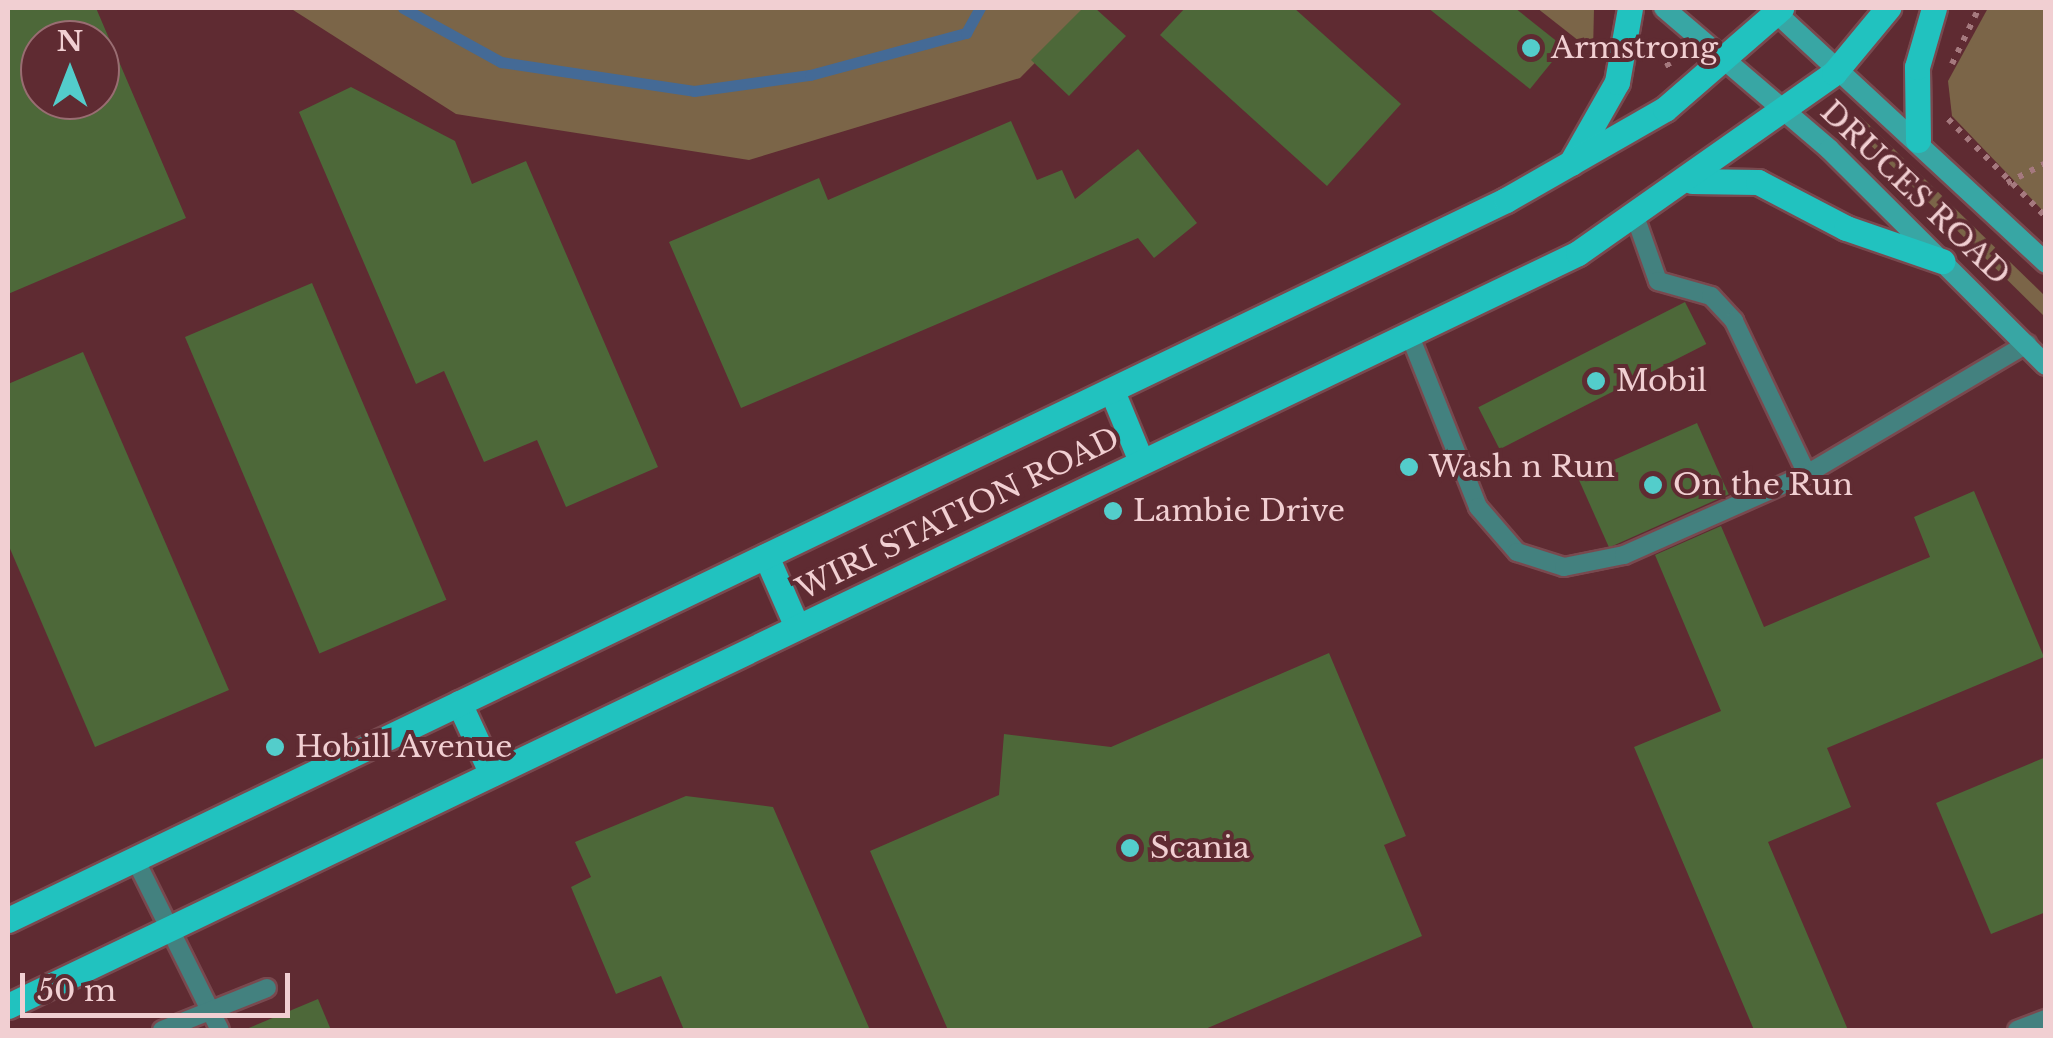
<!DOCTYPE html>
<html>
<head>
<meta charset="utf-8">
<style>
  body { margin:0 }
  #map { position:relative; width:2053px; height:1038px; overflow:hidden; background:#5f2b32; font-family:"Libre Baskerville",serif }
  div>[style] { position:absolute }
  .green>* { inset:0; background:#7b6548 }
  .stream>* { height:11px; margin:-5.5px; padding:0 5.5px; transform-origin:5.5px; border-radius:5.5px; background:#446a96 }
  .building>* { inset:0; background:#4d6839; transform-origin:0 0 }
  .path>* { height:6px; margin-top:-3px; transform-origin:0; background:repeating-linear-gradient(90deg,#a5797e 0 5px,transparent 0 13px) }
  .roads { filter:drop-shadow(2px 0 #79494f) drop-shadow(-2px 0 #79494f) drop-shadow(0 2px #79494f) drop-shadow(0 -2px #79494f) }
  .service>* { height:18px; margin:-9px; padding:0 9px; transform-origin:9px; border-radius:9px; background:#43817f }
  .secondary>* { height:20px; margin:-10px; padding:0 10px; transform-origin:10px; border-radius:10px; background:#38a6a4 }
  .primary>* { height:25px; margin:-12.5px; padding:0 12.5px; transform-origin:12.5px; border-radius:12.5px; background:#21c2bf }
  .dots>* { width:28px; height:28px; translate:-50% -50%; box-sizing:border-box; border:5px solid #5f2b32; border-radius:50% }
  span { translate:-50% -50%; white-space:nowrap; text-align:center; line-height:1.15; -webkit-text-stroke:8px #5f2b32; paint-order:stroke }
  .poi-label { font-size:30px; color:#f1cfd2 }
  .left { translate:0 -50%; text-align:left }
  .street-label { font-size:30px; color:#f1cfd2 }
  .frame { position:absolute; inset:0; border:10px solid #f1cfd2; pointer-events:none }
  .north { position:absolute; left:20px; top:20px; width:100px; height:100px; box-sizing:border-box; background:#5f2b32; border:2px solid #996d72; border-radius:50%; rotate:0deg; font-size:28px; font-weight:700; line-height:40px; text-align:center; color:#f1cfd2 }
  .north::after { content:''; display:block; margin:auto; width:35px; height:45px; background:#53cdcb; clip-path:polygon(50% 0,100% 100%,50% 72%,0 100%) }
  .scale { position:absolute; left:20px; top:973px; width:270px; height:45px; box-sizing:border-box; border:5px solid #f1cfd2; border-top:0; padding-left:12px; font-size:30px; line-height:35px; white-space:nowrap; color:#f1cfd2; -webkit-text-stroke:8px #5f2b32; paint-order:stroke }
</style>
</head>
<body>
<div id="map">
  <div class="green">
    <div style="clip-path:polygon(290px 8px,1089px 8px,1020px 78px,749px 160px,456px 114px)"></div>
    <div style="clip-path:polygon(1537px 8px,1594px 8px,1593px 52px)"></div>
    <div style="clip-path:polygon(1988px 8px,2045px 8px,2045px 213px,1952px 116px,1948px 81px)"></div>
    <div style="clip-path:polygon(1860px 116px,2045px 296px,2045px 317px,1850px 125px)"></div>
  </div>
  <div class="stream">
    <div style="left:403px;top:8px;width:112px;rotate:28.9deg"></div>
    <div style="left:501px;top:62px;width:195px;rotate:8.5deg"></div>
    <div style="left:694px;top:91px;width:117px;rotate:-7.9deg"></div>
    <div style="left:810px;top:75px;width:162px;rotate:-15.1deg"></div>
    <div style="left:966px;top:33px;width:29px;rotate:-61deg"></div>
  </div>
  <div class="building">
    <div style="clip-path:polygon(evenodd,8px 8px,96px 8px,186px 218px,8px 294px,8px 8px,40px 40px,100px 40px,100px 100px,40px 100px,40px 40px)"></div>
    <div style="clip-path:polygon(1083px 8px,1095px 8px,1126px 36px,1069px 96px,1031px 60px)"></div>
    <div style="clip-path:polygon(1185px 8px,1294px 8px,1401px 104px,1327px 186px,1160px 35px)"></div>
    <div style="clip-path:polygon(1428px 8px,1515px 8px,1564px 47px,1530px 89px)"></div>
    <div style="clip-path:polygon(351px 87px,455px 141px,472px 184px,526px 161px,658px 467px,566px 507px,537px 440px,484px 462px,444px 371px,416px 384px,299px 112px)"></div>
    <div style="clip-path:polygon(1011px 121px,1037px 180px,1062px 170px,1075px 199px,1138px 149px,1197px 223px,1154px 258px,1138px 238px,741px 408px,669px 242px,819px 178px,828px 200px)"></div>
    <div style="left:312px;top:283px;width:344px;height:138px;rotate:67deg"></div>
    <div style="left:1685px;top:302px;width:47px;height:232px;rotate:63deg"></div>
    <div style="clip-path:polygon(83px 352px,229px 690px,95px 747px,8px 544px,8px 384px)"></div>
    <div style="left:1697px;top:423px;width:78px;height:131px;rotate:66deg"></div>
    <div style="clip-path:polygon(1974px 491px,2044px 657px,1827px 748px,1851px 807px,1768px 842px,1848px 1030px,1754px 1030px,1634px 747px,1721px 711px,1655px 555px,1721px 526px,1764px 627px,1930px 557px,1914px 517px)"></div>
    <div style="clip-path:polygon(1329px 653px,1406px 836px,1384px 845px,1422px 936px,1203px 1030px,948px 1030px,870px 851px,999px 795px,1004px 734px,1111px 747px)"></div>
    <div style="clip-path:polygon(2046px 757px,2046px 912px,1991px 934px,1936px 803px)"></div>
    <div style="clip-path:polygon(686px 796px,773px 807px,870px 1030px,684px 1030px,661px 976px,616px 994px,571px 887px,591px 877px,575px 842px)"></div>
    <div style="clip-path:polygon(318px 999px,331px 1030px,244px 1030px)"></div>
  </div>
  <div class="path">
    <div style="left:1661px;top:51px;width:18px;rotate:63deg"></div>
    <div style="left:1952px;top:64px;width:62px;rotate:-64.3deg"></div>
    <div style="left:1948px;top:119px;width:139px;rotate:45deg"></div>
    <div style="left:2007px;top:183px;width:44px;rotate:-27.1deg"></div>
  </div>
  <div class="roads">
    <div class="service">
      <div style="left:1636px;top:219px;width:66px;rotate:70.5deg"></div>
      <div style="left:1658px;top:281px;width:55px;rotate:15.8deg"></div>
      <div style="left:1711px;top:296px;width:34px;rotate:47deg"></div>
      <div style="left:1734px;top:321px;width:170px;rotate:64.5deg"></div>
      <div style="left:1410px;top:336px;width:184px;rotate:68.3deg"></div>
      <div style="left:1478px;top:507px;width:60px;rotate:49.1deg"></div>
      <div style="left:1517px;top:552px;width:49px;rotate:17.7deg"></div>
      <div style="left:1564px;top:567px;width:61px;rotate:-11.3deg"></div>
      <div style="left:1624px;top:555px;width:200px;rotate:-23.9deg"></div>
      <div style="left:1807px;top:474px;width:256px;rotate:-30.6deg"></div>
      <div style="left:135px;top:859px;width:191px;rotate:63.6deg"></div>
      <div style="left:162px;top:1030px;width:113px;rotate:-21.8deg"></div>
      <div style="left:2017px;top:1030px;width:31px;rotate:-21deg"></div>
    </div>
    <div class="secondary">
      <div style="left:1664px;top:8px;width:217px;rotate:40.5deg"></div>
      <div style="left:1829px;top:149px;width:306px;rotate:44.9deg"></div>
      <div style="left:1771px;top:8px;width:375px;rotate:42.8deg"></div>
    </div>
    <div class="primary">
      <div style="left:1918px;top:140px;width:73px;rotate:-90.8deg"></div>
      <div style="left:1917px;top:67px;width:61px;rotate:-73.9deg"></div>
      <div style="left:1571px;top:163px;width:93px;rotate:-60.4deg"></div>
      <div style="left:1617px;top:82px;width:75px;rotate:-80deg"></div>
      <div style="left:1692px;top:181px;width:66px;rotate:0.9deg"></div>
      <div style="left:1758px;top:182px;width:99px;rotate:27.6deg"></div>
      <div style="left:1846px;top:228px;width:102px;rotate:19deg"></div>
      <div style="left:1112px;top:391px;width:76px;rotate:67.5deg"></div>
      <div style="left:766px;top:556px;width:77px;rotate:66.4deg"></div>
      <div style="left:459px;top:703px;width:78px;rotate:65.1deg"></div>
      <div style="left:8px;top:920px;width:1662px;rotate:-25.67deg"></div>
      <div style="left:1506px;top:200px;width:183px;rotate:-29.8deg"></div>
      <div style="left:1665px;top:109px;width:154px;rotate:-41deg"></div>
      <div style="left:8px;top:1006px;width:1741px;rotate:-25.62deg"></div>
      <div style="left:1578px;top:253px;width:313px;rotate:-35.1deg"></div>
      <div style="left:1834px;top:73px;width:85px;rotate:-50.3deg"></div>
    </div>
  </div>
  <div class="dots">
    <div style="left:1531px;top:48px;background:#53cdcb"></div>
    <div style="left:1596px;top:381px;background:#53cdcb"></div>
    <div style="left:1409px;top:467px;background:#53cdcb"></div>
    <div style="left:1653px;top:485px;background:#53cdcb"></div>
    <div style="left:1113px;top:511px;background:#53cdcb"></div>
    <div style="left:275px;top:747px;background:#53cdcb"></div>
    <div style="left:1130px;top:848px;background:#53cdcb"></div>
  </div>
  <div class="poi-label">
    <span class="left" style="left:1551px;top:48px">Armstrong</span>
    <span class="left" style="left:1616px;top:381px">Mobil</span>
    <span class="left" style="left:1429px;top:467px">Wash n Run</span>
    <span class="left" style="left:1673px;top:485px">On the Run</span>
    <span class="left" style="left:1133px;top:511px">Lambie Drive</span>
    <span class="left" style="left:295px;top:747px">Hobill Avenue</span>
    <span class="left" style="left:1150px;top:848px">Scania</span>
  </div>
  <div class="street-label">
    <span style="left:1915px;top:193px;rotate:44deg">DRUCES ROAD</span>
    <span style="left:958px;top:514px;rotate:-26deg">WIRI STATION ROAD</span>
  </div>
  <div class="frame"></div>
  <div class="north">N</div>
  <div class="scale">50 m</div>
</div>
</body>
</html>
